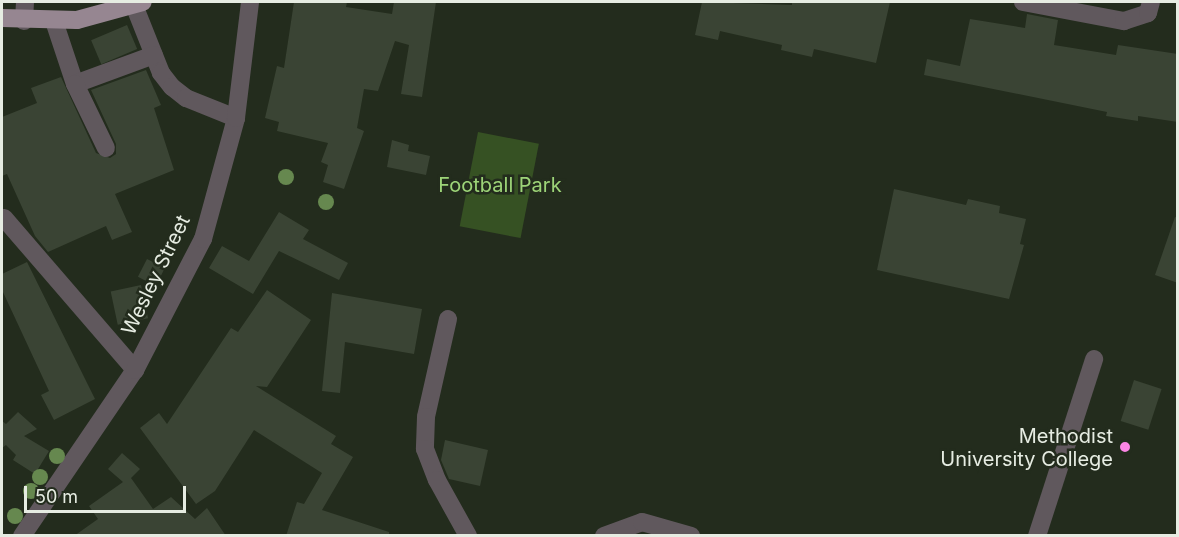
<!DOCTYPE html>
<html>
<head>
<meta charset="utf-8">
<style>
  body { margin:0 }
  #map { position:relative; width:1179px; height:537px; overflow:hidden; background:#232c1d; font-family:Inter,sans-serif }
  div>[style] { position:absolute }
  .green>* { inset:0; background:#365123; transform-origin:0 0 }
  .building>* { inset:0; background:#3a4434; transform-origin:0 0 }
  .minor>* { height:18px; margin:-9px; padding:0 9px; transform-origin:9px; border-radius:9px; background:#60585d }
  .major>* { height:18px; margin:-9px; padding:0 9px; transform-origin:9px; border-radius:9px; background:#968691 }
  .trees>* { width:16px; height:16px; margin:-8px; border-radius:50%; background:#66884f }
  .dots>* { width:16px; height:16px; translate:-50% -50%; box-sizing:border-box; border:3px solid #232c1d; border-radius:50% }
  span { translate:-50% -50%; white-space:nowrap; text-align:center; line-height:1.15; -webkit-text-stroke:5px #232c1d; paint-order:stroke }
  .park-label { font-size:20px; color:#9dd478 }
  .street-label { font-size:20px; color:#e6ece2 }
  .poi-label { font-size:20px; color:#e6ece2 }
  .right { translate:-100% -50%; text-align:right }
  .frame { position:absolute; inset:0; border:3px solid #e6ece2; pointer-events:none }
  .scale { position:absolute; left:24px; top:486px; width:162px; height:27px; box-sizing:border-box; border:3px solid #e6ece2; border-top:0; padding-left:8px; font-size:18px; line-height:21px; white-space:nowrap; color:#e6ece2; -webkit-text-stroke:4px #232c1d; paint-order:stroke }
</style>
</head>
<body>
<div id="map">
  <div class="green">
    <div style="left:478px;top:132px;width:62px;height:96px;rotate:11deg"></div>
  </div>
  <div class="building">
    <div style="clip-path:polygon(294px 2px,347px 2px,346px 7px,392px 14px,394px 2px,436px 2px,422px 97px,401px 94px,409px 45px,395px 41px,378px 91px,364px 89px,357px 128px,364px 131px,344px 189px,323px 182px,328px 165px,321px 162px,328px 143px,277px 131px,279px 122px,265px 118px,277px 66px,284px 68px)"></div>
    <div style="clip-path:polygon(702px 2px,792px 5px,792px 2px,890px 2px,876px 63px,814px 49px,812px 57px,781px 50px,782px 45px,720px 31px,718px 40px,695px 35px)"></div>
    <div style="clip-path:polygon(1027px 14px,1058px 20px,1054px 45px,1116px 55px,1118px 45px,1178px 54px,1178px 122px,1138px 116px,1138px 121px,1106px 116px,1107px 112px,924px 75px,927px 59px,960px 66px,970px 19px,1025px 28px)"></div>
    <div style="left:127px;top:25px;width:26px;height:39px;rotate:67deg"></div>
    <div style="clip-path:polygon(146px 70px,161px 105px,154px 108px,174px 170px,115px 194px,132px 232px,112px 240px,106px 226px,48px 252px,35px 236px,7px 174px,2px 176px,2px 117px,37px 103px,31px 88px,61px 77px,96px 153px,110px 158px,116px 154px,116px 144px,91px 90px)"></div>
    <div style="clip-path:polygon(392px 140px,409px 145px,408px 151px,430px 156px,426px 175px,387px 167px)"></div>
    <div style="clip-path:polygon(894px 189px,966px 205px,968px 199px,1000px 206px,999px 213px,1026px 219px,1020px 244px,1024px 245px,1009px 299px,877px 270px)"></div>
    <div style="clip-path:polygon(279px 212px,309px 230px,303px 239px,348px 263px,339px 280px,279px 251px,253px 294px,209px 268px,222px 246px,249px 261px)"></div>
    <div style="clip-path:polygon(1175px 217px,1178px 218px,1178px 283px,1155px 275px)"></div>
    <div style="left:147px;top:259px;width:20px;height:20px;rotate:27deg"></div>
    <div style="clip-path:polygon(27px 262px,95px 399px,54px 420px,41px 395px,49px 391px,2px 290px,2px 274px)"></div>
    <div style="left:141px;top:285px;width:34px;height:31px;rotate:78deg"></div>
    <div style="clip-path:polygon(267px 290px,311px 320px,267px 387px,256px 386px,336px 436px,331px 444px,353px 457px,322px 510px,389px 532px,389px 536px,286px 536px,297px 502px,304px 504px,322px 473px,254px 430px,215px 491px,196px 504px,140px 428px,159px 413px,167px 424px,231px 328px,238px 332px)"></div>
    <div style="clip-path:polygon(332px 293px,422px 309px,414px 354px,345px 342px,340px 393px,322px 391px)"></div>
    <div style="left:1134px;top:380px;width:29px;height:43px;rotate:18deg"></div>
    <div style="clip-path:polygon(18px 412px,37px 429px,24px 436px,49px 451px,35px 474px,13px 460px,16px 455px,6px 445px,2px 448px,2px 421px,6px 424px)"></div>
    <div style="clip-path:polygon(445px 440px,488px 450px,480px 486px,449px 479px,441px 460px)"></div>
    <div style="clip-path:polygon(122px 453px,140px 469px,131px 478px,153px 509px,171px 497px,195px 519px,207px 508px,226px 536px,74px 536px,98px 519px,89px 506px,123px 482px,108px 469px)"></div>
  </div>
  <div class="minor">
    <div style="left:1023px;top:2px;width:103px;rotate:10.7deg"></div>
    <div style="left:1124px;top:21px;width:25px;rotate:-18deg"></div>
    <div style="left:1148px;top:13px;width:11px;rotate:-75deg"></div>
    <div style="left:134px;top:5px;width:73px;rotate:68.3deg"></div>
    <div style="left:161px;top:73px;width:18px;rotate:52deg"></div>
    <div style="left:172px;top:87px;width:18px;rotate:38deg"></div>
    <div style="left:186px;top:98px;width:54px;rotate:21.8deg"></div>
    <div style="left:24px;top:21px;width:19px;rotate:-87deg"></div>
    <div style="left:54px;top:21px;width:66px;rotate:71.6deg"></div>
    <div style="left:75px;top:84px;width:84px;rotate:-20.2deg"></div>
    <div style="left:75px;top:84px;width:71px;rotate:64.2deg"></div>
    <div style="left:4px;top:218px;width:201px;rotate:49.2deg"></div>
    <div style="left:448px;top:319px;width:100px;rotate:102.7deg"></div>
    <div style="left:426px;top:417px;width:32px;rotate:92deg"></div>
    <div style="left:425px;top:449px;width:33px;rotate:69deg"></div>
    <div style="left:437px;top:480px;width:64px;rotate:61deg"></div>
    <div style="left:22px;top:536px;width:201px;rotate:-55.8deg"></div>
    <div style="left:135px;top:370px;width:148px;rotate:-62.6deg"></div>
    <div style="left:203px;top:239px;width:125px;rotate:-74.7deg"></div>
    <div style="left:236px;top:118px;width:117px;rotate:-83.1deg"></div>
    <div style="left:604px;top:536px;width:40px;rotate:-20.2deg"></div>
    <div style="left:642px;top:522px;width:51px;rotate:15.9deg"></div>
    <div style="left:1037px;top:536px;width:186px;rotate:-72.1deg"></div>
  </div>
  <div class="major">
    <div style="left:2px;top:18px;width:75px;rotate:1.5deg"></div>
    <div style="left:77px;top:20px;width:68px;rotate:-15.3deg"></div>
  </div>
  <div class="trees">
    <div style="left:286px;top:177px"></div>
    <div style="left:326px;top:202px"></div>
    <div style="left:57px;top:456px"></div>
    <div style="left:40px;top:477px"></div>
    <div style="left:31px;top:491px"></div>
    <div style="left:15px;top:516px"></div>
  </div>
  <div class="dots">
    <div style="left:1125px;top:447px;background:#fb86e4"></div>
  </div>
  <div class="park-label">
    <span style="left:500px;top:185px">Football Park</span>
  </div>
  <div class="street-label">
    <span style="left:156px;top:275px;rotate:-64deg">Wesley Street</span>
  </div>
  <div class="poi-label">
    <span class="right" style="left:1113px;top:448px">Methodist<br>University College</span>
  </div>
  <div class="frame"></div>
  <div class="scale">50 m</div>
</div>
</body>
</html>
